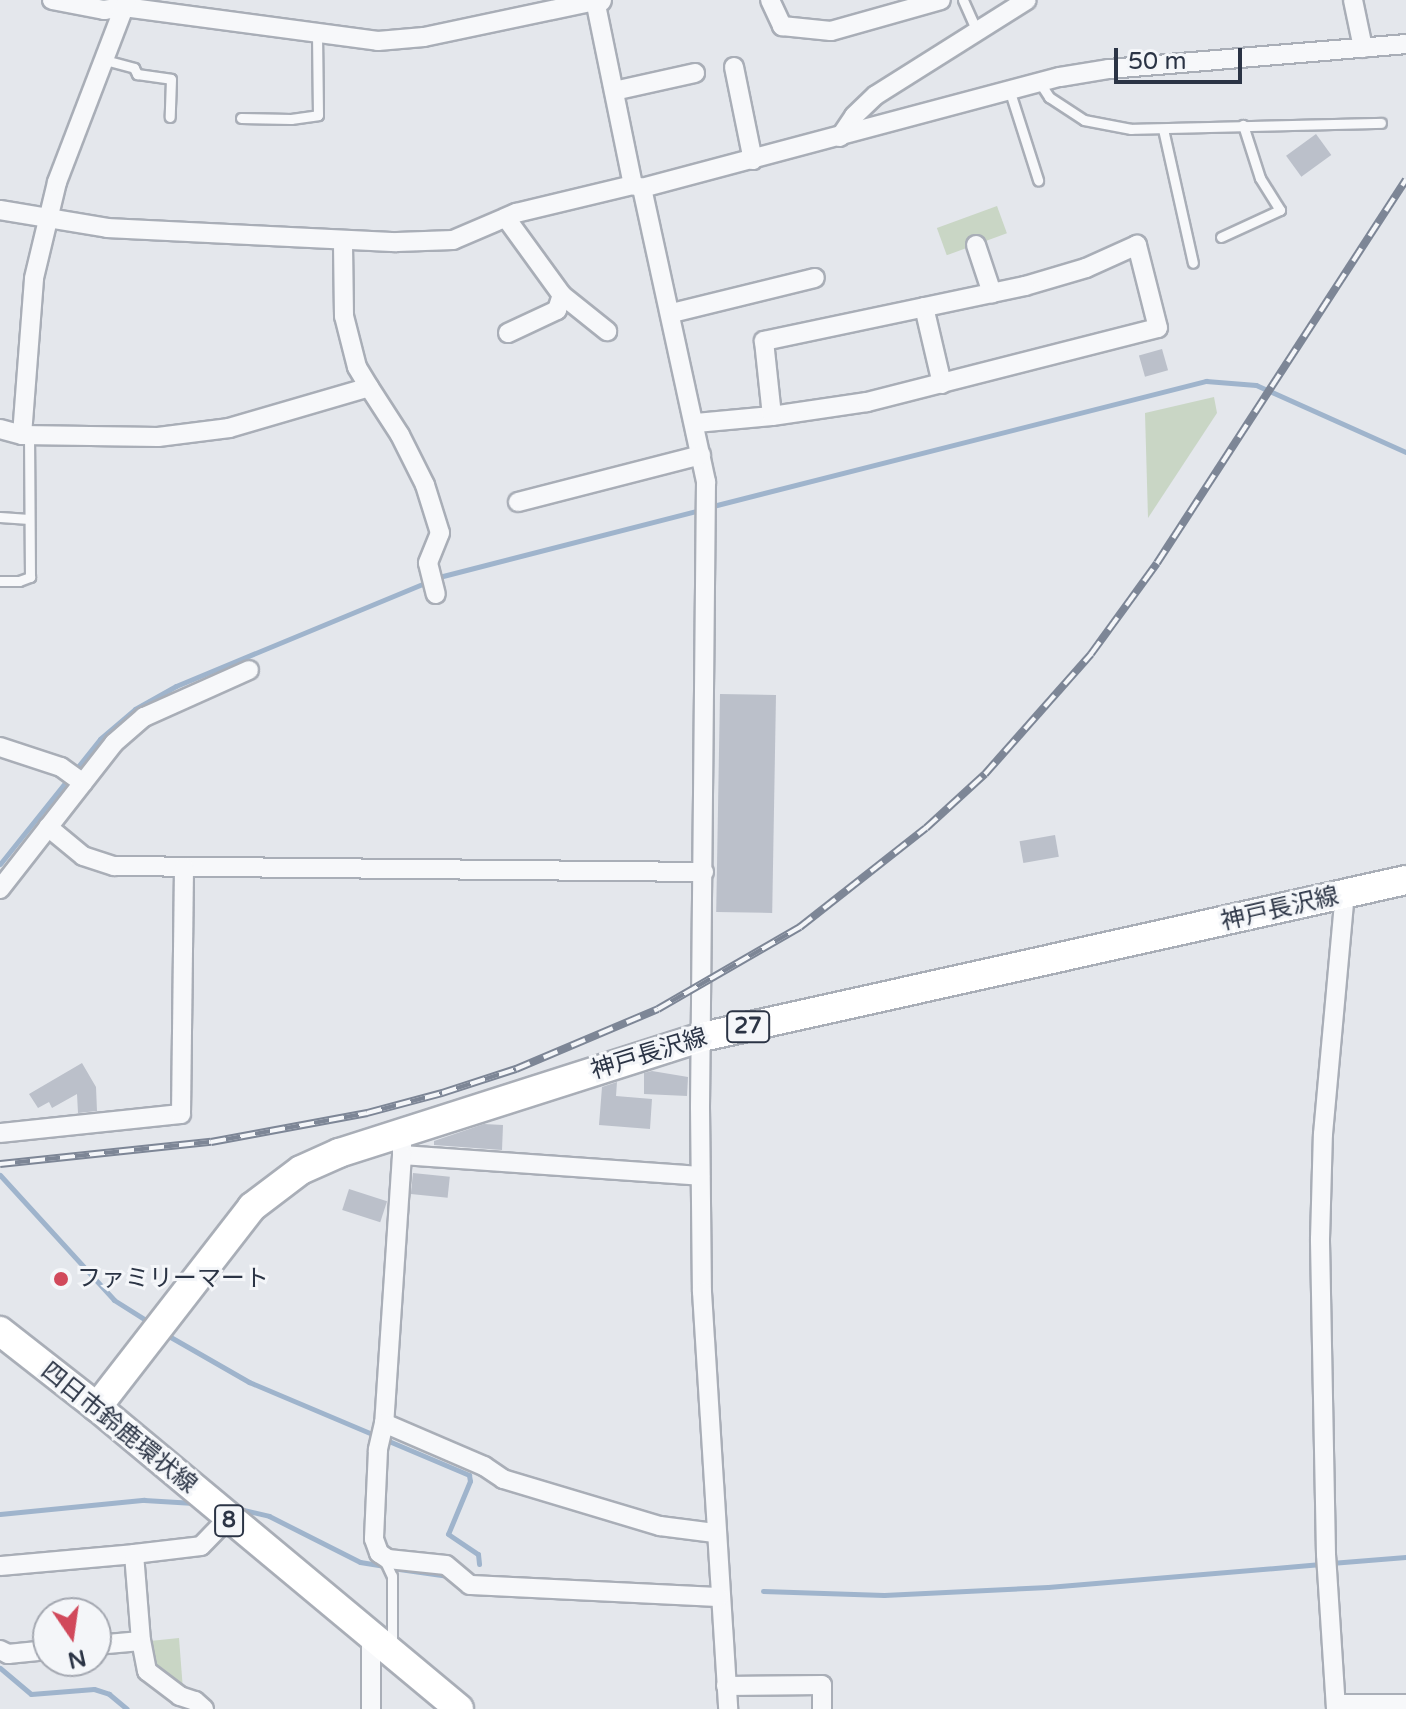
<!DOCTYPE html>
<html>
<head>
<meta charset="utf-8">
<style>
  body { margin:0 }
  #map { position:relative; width:1406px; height:1709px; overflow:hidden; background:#e4e7ec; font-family:"Varela Round","Noto Sans JP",sans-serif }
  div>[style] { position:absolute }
  .green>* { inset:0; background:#c9d6c5; transform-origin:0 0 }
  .stream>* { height:5px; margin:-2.5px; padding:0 2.5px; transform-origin:2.5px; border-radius:2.5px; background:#9fb4cc }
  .building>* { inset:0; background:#bbc0ca; transform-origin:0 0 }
  .roads { filter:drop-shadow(2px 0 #a9aeb7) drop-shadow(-2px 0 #a9aeb7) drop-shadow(0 2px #a9aeb7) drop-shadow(0 -2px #a9aeb7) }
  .service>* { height:9px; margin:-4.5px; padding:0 4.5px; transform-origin:4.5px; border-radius:4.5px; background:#f7f8fa }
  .minor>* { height:18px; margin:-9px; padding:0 9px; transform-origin:9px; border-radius:9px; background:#f7f8fa }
  .tertiary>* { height:22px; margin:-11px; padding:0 11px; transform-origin:11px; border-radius:11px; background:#f7f8fa }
  .primary>* { height:28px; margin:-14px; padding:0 14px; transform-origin:14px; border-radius:14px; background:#fff }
  .rail>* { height:8px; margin-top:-4px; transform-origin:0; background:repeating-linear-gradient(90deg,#f4f6f9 0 15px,#7d8696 0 30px); box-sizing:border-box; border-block:2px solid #7d8696 }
  .dots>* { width:22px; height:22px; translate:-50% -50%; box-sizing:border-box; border:4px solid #f4f6f9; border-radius:50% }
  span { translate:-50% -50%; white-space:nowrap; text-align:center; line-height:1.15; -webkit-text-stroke:6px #f4f6f9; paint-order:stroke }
  .shield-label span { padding:2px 6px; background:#f4f6f9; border:2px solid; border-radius:6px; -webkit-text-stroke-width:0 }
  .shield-label { font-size:22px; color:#2b3445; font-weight:700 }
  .street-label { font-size:24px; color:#2b3445 }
  .poi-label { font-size:24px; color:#2b3445 }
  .left { translate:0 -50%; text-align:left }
  .north { position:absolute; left:32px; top:1597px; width:80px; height:80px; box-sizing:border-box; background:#f4f6f9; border:2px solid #a4a8b1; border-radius:50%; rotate:167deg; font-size:22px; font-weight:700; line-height:32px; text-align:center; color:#2b3445 }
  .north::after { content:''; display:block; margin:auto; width:28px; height:36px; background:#d1495b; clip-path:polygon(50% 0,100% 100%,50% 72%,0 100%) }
  .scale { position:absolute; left:1114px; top:48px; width:128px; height:36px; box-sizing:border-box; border:4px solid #2b3445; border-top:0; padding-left:10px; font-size:24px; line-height:28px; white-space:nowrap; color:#2b3445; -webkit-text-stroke:6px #f4f6f9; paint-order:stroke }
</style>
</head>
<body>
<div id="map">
  <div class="green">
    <div style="left:997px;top:206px;width:29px;height:64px;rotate:70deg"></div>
    <div style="clip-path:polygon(1214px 397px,1217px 413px,1148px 518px,1145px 413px)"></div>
    <div style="clip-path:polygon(179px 1638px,183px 1690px,156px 1669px,150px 1641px)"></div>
  </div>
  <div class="stream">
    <div style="left:709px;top:507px;width:513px;rotate:-14.23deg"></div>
    <div style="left:1206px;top:381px;width:50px;rotate:4.6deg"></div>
    <div style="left:1256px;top:385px;width:164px;rotate:24.1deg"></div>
    <div style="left:0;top:864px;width:160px;rotate:-51.3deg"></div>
    <div style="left:100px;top:739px;width:46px;rotate:-40.6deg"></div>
    <div style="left:135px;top:709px;width:47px;rotate:-29.3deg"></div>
    <div style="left:176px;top:686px;width:285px;rotate:-22.5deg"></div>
    <div style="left:439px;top:577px;width:269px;rotate:-14.4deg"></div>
    <div style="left:0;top:1175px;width:169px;rotate:47.6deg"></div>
    <div style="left:114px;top:1300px;width:41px;rotate:32.2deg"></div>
    <div style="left:167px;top:1335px;width:95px;rotate:29.8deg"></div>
    <div style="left:249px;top:1382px;width:239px;rotate:22.9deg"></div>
    <div style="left:469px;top:1475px;width:6px;rotate:81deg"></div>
    <div style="left:470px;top:1481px;width:57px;rotate:112.5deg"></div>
    <div style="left:448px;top:1534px;width:36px;rotate:34deg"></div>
    <div style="left:478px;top:1554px;width:10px;rotate:84deg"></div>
    <div style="left:235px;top:1508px;width:35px;rotate:13deg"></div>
    <div style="left:269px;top:1516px;width:102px;rotate:26.8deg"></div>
    <div style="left:360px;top:1562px;width:25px;rotate:9deg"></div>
    <div style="left:0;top:1514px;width:145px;rotate:-5.6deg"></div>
    <div style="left:144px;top:1500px;width:50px;rotate:3.4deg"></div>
    <div style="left:1331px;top:1563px;width:75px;rotate:-4.6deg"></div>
    <div style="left:399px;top:1569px;width:50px;rotate:8deg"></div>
    <div style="left:763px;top:1591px;width:121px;rotate:1.9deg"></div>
    <div style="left:884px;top:1595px;width:164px;rotate:-2.8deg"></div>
    <div style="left:1048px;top:1587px;width:274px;rotate:-4.8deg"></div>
    <div style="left:0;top:1668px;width:40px;rotate:40deg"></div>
    <div style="left:31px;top:1694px;width:63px;rotate:-4.5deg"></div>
    <div style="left:94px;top:1689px;width:16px;rotate:18deg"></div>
    <div style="left:109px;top:1694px;width:23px;rotate:40deg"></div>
  </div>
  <div class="building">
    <div style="left:1316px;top:134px;width:26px;height:37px;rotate:54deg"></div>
    <div style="left:1162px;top:349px;width:22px;height:24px;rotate:74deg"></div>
    <div style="left:720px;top:694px;width:56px;height:218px;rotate:1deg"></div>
    <div style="left:1055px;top:835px;width:22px;height:36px;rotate:80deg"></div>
    <div style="clip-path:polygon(82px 1063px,96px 1087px,97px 1111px,78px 1113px,77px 1094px,52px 1108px,49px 1102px,38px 1108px,29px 1094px)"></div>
    <div style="clip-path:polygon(652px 1071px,688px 1077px,687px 1096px,644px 1094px,644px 1073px)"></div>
    <div style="clip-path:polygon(617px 1082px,616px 1096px,652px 1099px,650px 1129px,599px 1125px,602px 1087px)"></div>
    <div style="clip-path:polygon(484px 1124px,503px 1125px,502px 1150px,434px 1145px,434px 1141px)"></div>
    <div style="left:413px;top:1173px;width:37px;height:21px;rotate:6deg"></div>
    <div style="left:349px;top:1189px;width:40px;height:22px;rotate:18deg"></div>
  </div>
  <div class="roads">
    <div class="service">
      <div style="left:963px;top:0;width:36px;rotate:66deg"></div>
      <div style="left:105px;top:60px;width:30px;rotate:15deg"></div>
      <div style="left:134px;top:68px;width:7px;rotate:63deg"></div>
      <div style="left:137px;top:74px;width:34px;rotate:8deg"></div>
      <div style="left:171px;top:79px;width:38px;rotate:92deg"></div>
      <div style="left:1040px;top:83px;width:17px;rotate:57deg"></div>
      <div style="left:1049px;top:97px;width:42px;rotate:33.3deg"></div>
      <div style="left:1084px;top:120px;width:48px;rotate:10.8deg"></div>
      <div style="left:1131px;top:129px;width:250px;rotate:-1.4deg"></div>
      <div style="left:1009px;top:89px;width:96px;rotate:72.3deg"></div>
      <div style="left:241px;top:118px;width:50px;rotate:1.1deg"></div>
      <div style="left:291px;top:119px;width:27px;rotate:-8deg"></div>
      <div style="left:318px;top:115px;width:81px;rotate:-90.7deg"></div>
      <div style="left:1163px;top:129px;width:137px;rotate:77.4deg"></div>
      <div style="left:1221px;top:237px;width:65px;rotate:-24.6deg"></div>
      <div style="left:1280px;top:210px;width:38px;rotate:-122deg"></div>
      <div style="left:1260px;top:178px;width:56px;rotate:-107.8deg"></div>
      <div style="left:0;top:517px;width:29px;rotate:4deg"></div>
      <div style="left:0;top:581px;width:19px"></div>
      <div style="left:19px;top:581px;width:12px;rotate:-20deg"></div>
      <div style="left:30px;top:577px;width:142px;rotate:-90.4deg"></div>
      <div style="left:383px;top:1557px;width:21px;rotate:65deg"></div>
      <div style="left:392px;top:1576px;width:68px;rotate:90deg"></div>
    </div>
    <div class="minor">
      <div style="left:52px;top:0;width:53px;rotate:10.9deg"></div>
      <div style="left:104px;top:10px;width:20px;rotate:-9deg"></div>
      <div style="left:124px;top:7px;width:256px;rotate:7.6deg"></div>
      <div style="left:378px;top:41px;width:46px;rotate:-5deg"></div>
      <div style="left:424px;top:37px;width:175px;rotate:-11.9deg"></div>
      <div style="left:595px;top:0;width:189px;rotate:78.4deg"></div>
      <div style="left:770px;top:0;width:29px;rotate:65deg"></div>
      <div style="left:782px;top:26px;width:49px;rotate:5.8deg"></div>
      <div style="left:831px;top:31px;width:114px;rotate:-15.7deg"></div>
      <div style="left:1353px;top:0;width:49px;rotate:78.2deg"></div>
      <div style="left:734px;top:67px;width:95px;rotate:78.5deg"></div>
      <div style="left:614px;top:91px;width:83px;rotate:-12.5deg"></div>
      <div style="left:840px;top:137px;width:25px;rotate:-56deg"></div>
      <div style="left:854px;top:116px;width:30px;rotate:-44deg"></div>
      <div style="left:876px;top:95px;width:178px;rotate:-32.2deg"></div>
      <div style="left:642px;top:188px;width:301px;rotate:77.7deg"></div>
      <div style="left:706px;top:482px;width:625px;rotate:90.55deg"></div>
      <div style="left:700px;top:1107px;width:185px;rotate:89.4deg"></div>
      <div style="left:702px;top:1292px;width:418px;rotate:86.4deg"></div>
      <div style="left:0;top:210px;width:109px;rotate:9.5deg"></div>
      <div style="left:107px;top:228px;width:290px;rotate:2.8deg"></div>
      <div style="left:397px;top:242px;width:56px;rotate:-2deg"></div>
      <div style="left:453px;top:240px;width:69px;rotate:-23.2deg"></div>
      <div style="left:516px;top:213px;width:120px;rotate:-13.5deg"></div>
      <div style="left:633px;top:185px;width:9px;rotate:18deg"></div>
      <div style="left:642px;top:188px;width:432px;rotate:-14.9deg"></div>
      <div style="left:1060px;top:77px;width:50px;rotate:-9.3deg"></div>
      <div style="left:1109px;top:69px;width:298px;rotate:-4.8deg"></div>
      <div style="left:506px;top:218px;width:95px;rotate:54deg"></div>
      <div style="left:562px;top:295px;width:58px;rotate:38.7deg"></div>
      <div style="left:976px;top:245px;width:51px;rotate:71.6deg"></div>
      <div style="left:924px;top:307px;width:79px;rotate:76.8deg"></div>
      <div style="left:672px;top:313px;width:147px;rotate:-13.8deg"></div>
      <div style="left:508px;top:333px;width:54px;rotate:-25.1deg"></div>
      <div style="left:557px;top:310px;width:16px;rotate:-72deg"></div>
      <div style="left:369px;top:387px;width:57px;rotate:57.1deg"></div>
      <div style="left:400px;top:435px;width:56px;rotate:63.4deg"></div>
      <div style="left:425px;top:485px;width:50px;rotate:72.6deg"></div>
      <div style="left:440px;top:533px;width:32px;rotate:112deg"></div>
      <div style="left:428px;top:563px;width:32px;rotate:76deg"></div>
      <div style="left:696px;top:423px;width:76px;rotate:-5.3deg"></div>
      <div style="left:772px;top:416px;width:96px;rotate:-8.4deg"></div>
      <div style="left:867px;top:402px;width:300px;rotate:-14.3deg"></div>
      <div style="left:1158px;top:328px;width:86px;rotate:-104.2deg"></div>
      <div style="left:1137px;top:245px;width:56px;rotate:155.7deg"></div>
      <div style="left:1086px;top:268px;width:64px;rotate:163.6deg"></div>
      <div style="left:1025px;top:286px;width:267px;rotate:168.1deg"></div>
      <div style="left:764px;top:341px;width:75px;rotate:83.9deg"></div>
      <div style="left:0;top:429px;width:23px;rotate:15deg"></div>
      <div style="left:22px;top:435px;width:136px;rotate:0.8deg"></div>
      <div style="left:158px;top:437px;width:72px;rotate:-7.2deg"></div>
      <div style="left:229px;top:428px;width:146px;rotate:-16.3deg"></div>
      <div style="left:369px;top:387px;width:23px;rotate:-121deg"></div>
      <div style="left:357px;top:367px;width:53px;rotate:-104.3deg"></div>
      <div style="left:344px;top:316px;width:76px;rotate:-90.8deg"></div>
      <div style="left:22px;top:435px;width:157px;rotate:-85.6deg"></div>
      <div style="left:34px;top:278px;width:99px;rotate:-76.5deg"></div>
      <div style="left:57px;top:182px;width:195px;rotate:-69deg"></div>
      <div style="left:518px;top:502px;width:189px;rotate:-14.4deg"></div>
      <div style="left:0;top:747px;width:64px;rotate:18.2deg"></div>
      <div style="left:61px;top:767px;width:27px;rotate:36deg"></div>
      <div style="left:48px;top:827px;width:45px;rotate:39.6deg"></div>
      <div style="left:83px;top:856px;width:33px;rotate:18deg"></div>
      <div style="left:114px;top:866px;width:590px;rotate:0.58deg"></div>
      <div style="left:0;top:889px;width:185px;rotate:-52deg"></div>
      <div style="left:114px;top:743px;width:40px;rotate:-41deg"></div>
      <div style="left:144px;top:717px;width:115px;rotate:-24.1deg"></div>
      <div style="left:0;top:1133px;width:182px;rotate:-6deg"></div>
      <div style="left:181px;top:1114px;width:247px;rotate:-89.3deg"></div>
      <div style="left:402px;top:1145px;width:10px;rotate:90deg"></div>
      <div style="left:402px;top:1155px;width:299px;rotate:4deg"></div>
      <div style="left:402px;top:1155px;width:269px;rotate:93.8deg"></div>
      <div style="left:384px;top:1423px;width:109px;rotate:23.3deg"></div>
      <div style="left:484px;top:1466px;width:23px;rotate:34deg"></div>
      <div style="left:503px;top:1479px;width:164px;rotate:16.7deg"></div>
      <div style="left:660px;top:1526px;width:55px;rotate:7.3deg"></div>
      <div style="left:384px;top:1423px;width:28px;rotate:103deg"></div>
      <div style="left:378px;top:1450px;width:89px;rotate:92.6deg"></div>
      <div style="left:374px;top:1539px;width:15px;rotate:70deg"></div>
      <div style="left:379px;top:1553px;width:11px;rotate:34deg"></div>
      <div style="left:388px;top:1559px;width:58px;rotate:5.9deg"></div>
      <div style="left:446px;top:1565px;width:31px;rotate:40deg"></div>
      <div style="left:470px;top:1585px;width:249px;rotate:2.8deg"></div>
      <div style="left:0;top:1566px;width:135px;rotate:-5.1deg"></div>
      <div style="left:371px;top:1638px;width:71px;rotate:90deg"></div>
      <div style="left:96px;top:1645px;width:45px;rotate:-5.1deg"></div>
      <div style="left:0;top:1650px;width:9px;rotate:27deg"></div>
      <div style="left:8px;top:1654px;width:40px;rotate:-5.7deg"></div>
      <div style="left:726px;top:1686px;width:96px;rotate:-0.6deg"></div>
      <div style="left:822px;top:1685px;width:24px;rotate:90deg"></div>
      <div style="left:1336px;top:1704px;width:70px"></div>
      <div style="left:204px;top:1709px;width:12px;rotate:-138deg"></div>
      <div style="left:195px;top:1701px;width:16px;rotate:-162deg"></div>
      <div style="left:180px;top:1696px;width:41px;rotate:-142.9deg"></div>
      <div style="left:147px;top:1671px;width:31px;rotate:-101deg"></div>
      <div style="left:141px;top:1641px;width:87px;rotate:-94.6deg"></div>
      <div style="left:134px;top:1554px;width:67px;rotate:-6.8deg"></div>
      <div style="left:201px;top:1546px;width:37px;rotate:-46deg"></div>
      <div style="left:1336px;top:1709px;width:155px;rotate:-93.7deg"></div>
      <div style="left:1326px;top:1554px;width:315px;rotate:-91.1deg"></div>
      <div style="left:1320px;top:1239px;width:105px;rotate:-88.4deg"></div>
      <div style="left:1323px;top:1134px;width:241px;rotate:-84.8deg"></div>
    </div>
    <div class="tertiary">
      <div style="left:595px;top:1px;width:5px;rotate:-11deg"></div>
    </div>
    <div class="primary">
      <div style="left:0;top:1331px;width:123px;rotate:38.1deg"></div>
      <div style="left:97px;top:1407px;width:471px;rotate:39.8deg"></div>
      <div style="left:97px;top:1407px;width:253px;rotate:-52.2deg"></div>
      <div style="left:252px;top:1207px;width:61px;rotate:-37.1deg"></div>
      <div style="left:301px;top:1170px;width:42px;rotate:-24.1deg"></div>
      <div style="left:339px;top:1153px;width:381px;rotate:-17.7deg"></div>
      <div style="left:702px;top:1037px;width:721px;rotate:-12.57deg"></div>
    </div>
  </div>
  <div class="rail">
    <div style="left:0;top:1164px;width:212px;rotate:-6deg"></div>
    <div style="left:211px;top:1142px;width:159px;rotate:-10.5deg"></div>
    <div style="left:367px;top:1113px;width:78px;rotate:-14.9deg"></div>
    <div style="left:442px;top:1093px;width:78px;rotate:-18deg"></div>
    <div style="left:516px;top:1069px;width:154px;rotate:-22.9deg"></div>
    <div style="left:658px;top:1009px;width:164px;rotate:-30deg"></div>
    <div style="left:800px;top:927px;width:160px;rotate:-38.2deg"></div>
    <div style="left:926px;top:828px;width:80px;rotate:-42.5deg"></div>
    <div style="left:985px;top:774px;width:160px;rotate:-48.5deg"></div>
    <div style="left:1091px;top:654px;width:112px;rotate:-54deg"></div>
    <div style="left:1157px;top:563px;width:457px;rotate:-57deg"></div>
  </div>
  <div class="dots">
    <div style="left:61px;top:1279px;background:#d1495b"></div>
  </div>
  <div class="shield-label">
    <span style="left:748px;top:1027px">27</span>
    <span style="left:229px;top:1521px">8</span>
  </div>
  <div class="street-label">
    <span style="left:1280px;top:909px;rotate:-13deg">神戸長沢線</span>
    <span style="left:649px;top:1054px;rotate:-17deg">神戸長沢線</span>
    <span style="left:119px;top:1428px;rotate:39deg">四日市鈴鹿環状線</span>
  </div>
  <div class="poi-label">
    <span class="left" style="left:77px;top:1279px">ファミリーマート</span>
  </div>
  <div class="north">N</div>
  <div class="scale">50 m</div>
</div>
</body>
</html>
